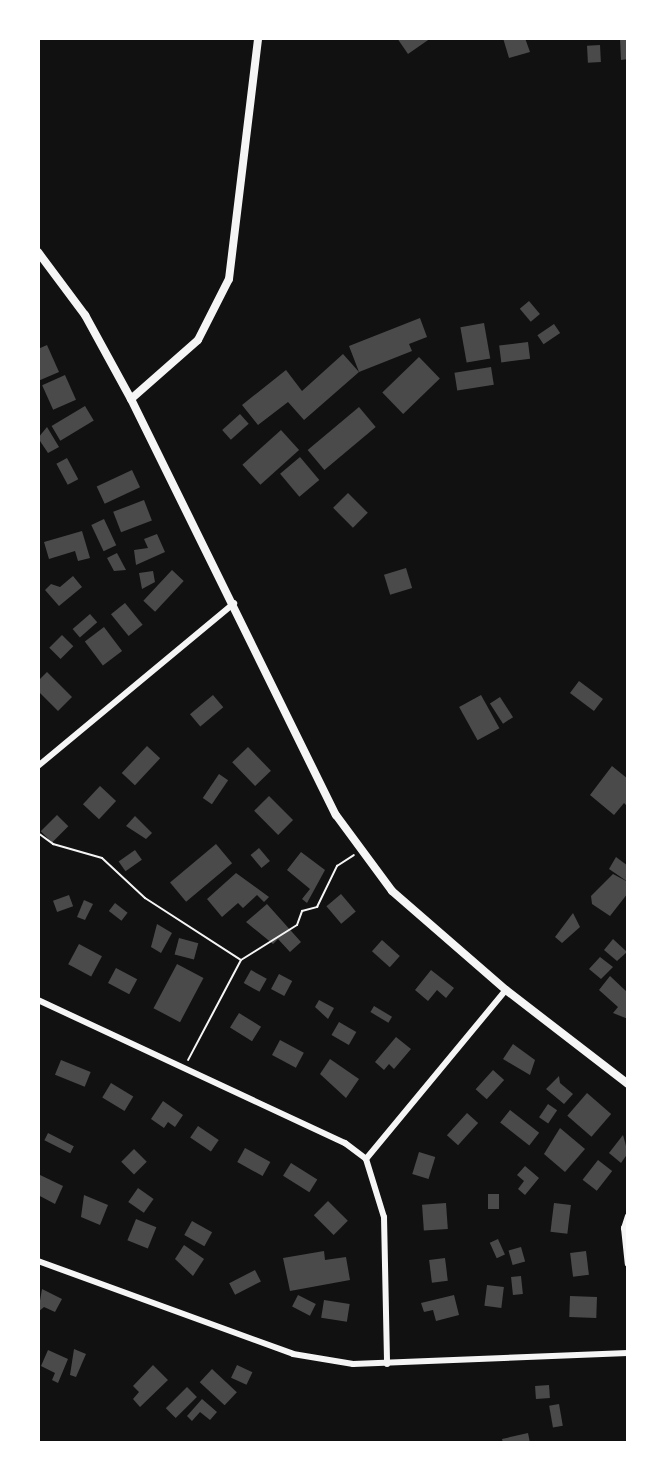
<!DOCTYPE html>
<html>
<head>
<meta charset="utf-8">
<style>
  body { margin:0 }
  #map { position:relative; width:666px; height:1481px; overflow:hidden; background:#111; font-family:"Golos Text",sans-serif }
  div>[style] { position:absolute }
  .building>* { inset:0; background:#4a4a4a; transform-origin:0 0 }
  .path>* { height:2px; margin:-1px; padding:0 1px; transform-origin:1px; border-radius:1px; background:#f5f5f5 }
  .minor>* { height:6px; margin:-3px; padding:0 3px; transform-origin:3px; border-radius:3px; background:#f5f5f5 }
  .tertiary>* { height:8px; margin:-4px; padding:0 4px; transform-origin:4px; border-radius:4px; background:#f5f5f5 }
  span { translate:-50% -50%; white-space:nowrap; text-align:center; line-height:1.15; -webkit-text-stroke:6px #fff; paint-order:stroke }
  .frame { position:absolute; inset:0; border:40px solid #fff; pointer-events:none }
</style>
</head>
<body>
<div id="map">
  <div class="building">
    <div style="clip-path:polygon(397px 38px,431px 38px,408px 54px)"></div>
    <div style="clip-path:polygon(503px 38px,525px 38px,530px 52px,509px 58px)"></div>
    <div style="clip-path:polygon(620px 38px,628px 38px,628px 59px,621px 60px)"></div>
    <div style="left:600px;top:45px;width:17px;height:13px;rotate:87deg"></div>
    <div style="left:529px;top:301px;width:17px;height:12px;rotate:50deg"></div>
    <div style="clip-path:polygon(420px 318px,427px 337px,409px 344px,412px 351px,359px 372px,349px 346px)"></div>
    <div style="left:484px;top:323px;width:36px;height:24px;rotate:80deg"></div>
    <div style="left:554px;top:324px;width:11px;height:20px;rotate:56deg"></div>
    <div style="left:528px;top:342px;width:17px;height:29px;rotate:83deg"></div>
    <div style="clip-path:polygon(47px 345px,59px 372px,38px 381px,38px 349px)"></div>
    <div style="clip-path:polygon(343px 354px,359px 372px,304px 420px,288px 402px,258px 425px,242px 405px,286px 370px,302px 391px)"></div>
    <div style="left:419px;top:357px;width:30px;height:51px;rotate:46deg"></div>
    <div style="left:491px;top:367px;width:18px;height:37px;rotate:81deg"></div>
    <div style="left:65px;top:375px;width:27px;height:25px;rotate:66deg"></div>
    <div style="left:85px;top:406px;width:17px;height:39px;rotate:59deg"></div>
    <div style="left:359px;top:407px;width:26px;height:67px;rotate:50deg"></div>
    <div style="left:240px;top:414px;width:13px;height:24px;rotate:48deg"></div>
    <div style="clip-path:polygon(47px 427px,59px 447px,48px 453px,38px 438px)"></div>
    <div style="left:281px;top:430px;width:27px;height:52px;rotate:48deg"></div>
    <div style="left:300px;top:457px;width:30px;height:26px;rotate:50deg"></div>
    <div style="left:67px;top:458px;width:24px;height:12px;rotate:62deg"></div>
    <div style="left:132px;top:470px;width:19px;height:39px;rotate:65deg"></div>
    <div style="left:348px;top:493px;width:28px;height:21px;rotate:45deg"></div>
    <div style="left:144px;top:500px;width:22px;height:33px;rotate:69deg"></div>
    <div style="left:104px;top:519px;width:29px;height:14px;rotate:65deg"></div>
    <div style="clip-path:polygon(82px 531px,90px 558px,78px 561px,75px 551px,49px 559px,44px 542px)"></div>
    <div style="clip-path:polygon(157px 534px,165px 552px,136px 565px,134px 550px,148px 548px,144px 539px)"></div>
    <div style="clip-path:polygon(117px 553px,126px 570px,114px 571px,107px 558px)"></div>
    <div style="left:406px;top:568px;width:21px;height:23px;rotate:73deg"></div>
    <div style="left:172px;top:570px;width:16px;height:42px;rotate:43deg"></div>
    <div style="clip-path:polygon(153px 571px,155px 582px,142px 589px,139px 573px)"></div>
    <div style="clip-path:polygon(73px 576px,82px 587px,59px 606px,45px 590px,51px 584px,60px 587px)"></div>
    <div style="left:125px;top:603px;width:28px;height:18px;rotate:51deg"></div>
    <div style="left:90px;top:614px;width:11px;height:23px;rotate:49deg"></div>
    <div style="left:104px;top:627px;width:30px;height:24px;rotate:53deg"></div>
    <div style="left:62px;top:635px;width:16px;height:18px;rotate:45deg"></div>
    <div style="clip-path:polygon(47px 672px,72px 697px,58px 711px,38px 691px,38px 681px)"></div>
    <div style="left:579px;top:681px;width:30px;height:15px;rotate:37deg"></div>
    <div style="left:213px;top:695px;width:16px;height:30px;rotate:50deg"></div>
    <div style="left:481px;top:695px;width:38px;height:25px;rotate:61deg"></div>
    <div style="left:500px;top:697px;width:24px;height:12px;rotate:57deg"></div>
    <div style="left:147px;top:746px;width:18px;height:37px;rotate:43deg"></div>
    <div style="left:248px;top:747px;width:33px;height:22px;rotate:46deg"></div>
    <div style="clip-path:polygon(612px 766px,628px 779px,628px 807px,624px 803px,614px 815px,590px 795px)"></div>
    <div style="left:219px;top:774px;width:11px;height:29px;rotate:34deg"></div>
    <div style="left:100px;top:786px;width:22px;height:25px;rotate:43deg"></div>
    <div style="left:269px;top:796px;width:34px;height:21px;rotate:45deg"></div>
    <div style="left:57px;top:815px;width:16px;height:23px;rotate:45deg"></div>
    <div style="clip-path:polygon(135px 816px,152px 833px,146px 839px,126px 826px)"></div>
    <div style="left:216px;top:844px;width:25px;height:60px;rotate:50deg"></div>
    <div style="left:259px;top:848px;width:17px;height:11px;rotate:50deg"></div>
    <div style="left:135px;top:850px;width:12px;height:20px;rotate:55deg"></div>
    <div style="clip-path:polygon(301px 852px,325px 870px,307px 903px,302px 899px,310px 889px,287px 870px)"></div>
    <div style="clip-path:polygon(616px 857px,628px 866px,628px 882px,609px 869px)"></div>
    <div style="clip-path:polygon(236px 873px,269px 897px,264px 902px,257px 895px,243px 908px,238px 903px,222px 917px,207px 899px)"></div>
    <div style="clip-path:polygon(613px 874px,628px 882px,628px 893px,610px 916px,592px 904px,591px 896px)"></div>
    <div style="left:341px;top:894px;width:23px;height:19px;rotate:50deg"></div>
    <div style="left:69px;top:895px;width:12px;height:17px;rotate:70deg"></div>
    <div style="clip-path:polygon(84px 900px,93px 904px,85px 920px,77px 917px)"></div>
    <div style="left:115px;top:903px;width:16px;height:10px;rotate:38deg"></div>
    <div style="clip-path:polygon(267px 904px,301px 942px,290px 952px,278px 939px,273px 944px,246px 922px)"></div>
    <div style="clip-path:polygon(573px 913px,580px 927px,562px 943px,555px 937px)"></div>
    <div style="clip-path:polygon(157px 924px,172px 933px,161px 953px,151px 947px)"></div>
    <div style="left:179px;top:938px;width:20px;height:17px;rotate:15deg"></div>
    <div style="clip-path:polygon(613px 939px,627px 952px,617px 961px,604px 950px)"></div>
    <div style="left:382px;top:940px;width:24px;height:15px;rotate:42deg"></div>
    <div style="left:79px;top:944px;width:26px;height:23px;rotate:28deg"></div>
    <div style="clip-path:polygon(600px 957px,613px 967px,601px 979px,589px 969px)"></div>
    <div style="left:177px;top:964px;width:30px;height:50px;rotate:28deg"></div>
    <div style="left:116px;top:968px;width:24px;height:17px;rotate:28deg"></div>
    <div style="left:251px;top:970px;width:18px;height:15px;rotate:29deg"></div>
    <div style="clip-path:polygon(431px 970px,454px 988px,446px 998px,437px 990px,428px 1001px,415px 990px)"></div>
    <div style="left:279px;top:974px;width:15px;height:17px;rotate:28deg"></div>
    <div style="clip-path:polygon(610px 976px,628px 993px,628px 1019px,613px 1013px,618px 1007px,599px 990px)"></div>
    <div style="clip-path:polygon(319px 1000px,334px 1008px,328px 1019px,315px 1007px)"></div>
    <div style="left:374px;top:1006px;width:21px;height:7px;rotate:31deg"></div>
    <div style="left:239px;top:1013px;width:26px;height:17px;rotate:32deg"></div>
    <div style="left:339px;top:1022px;width:20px;height:15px;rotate:30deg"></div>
    <div style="clip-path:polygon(396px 1037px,411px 1049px,394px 1069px,389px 1064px,384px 1070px,375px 1062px)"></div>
    <div style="left:280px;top:1040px;width:27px;height:17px;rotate:28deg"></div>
    <div style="clip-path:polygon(513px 1044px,535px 1060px,530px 1075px,503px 1059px)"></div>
    <div style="clip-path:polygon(330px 1059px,359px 1079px,346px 1098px,320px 1074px)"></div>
    <div style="left:61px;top:1060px;width:32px;height:16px;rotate:22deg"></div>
    <div style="left:493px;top:1070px;width:15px;height:26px;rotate:42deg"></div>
    <div style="clip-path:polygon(559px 1076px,560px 1083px,573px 1094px,564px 1104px,546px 1089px)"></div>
    <div style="left:111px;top:1083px;width:26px;height:17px;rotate:31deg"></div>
    <div style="left:587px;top:1093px;width:32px;height:30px;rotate:41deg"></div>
    <div style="clip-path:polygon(163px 1101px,183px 1115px,175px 1127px,168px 1122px,164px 1128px,151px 1119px)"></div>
    <div style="left:548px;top:1104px;width:11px;height:16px;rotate:34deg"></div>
    <div style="left:510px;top:1110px;width:37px;height:16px;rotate:38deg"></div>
    <div style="left:467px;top:1113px;width:15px;height:30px;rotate:42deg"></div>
    <div style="left:198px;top:1126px;width:25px;height:14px;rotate:34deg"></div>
    <div style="clip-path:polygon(560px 1128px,585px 1149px,565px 1172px,544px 1154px)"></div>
    <div style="left:48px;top:1133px;width:29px;height:8px;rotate:27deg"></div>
    <div style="clip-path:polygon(623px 1135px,628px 1153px,621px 1163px,609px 1153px)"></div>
    <div style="left:245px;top:1148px;width:29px;height:16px;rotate:29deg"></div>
    <div style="left:134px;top:1149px;width:18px;height:18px;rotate:45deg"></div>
    <div style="left:419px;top:1152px;width:17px;height:23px;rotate:17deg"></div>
    <div style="left:598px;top:1160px;width:18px;height:25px;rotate:38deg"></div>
    <div style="left:291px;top:1163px;width:31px;height:15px;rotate:32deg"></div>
    <div style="clip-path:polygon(525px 1166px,539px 1178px,525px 1195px,518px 1189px,524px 1181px,517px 1175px)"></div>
    <div style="clip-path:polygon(38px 1174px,63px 1186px,55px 1204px,38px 1195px)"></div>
    <div style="left:138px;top:1188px;width:19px;height:17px;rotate:35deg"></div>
    <div style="left:488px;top:1194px;width:11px;height:15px"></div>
    <div style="clip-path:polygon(84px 1195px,108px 1205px,100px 1225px,81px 1217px)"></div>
    <div style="left:328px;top:1201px;width:28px;height:20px;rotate:45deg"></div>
    <div style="left:446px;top:1203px;width:26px;height:24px;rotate:86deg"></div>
    <div style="left:554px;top:1203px;width:17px;height:29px;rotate:7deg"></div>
    <div style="left:136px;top:1219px;width:22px;height:23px;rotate:22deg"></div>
    <div style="left:192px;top:1221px;width:23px;height:16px;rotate:29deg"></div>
    <div style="left:498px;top:1239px;width:17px;height:9px;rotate:66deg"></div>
    <div style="clip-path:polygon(184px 1245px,204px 1259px,193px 1276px,175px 1259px)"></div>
    <div style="left:521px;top:1247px;width:15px;height:13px;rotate:74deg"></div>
    <div style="clip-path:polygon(324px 1251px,325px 1260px,346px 1257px,350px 1280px,290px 1291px,283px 1258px)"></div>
    <div style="left:586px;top:1251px;width:24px;height:16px;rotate:83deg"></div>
    <div style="left:445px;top:1258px;width:23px;height:16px;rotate:83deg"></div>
    <div style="left:255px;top:1270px;width:13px;height:29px;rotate:63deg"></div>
    <div style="left:521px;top:1276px;width:18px;height:10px;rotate:84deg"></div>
    <div style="left:487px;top:1285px;width:17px;height:21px;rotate:7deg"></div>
    <div style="clip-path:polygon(42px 1289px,62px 1299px,55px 1312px,44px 1307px,38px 1312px)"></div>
    <div style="left:298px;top:1295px;width:20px;height:13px;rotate:27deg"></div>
    <div style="clip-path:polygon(454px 1295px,459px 1315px,436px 1321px,433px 1310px,424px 1312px,421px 1303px)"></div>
    <div style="left:570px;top:1296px;width:27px;height:21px;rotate:2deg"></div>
    <div style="left:324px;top:1300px;width:26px;height:18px;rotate:9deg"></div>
    <div style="clip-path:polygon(74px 1349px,86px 1354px,76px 1377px,70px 1375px)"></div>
    <div style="clip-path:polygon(48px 1350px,68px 1359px,58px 1383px,52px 1380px,55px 1373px,41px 1366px)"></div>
    <div style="clip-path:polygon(153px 1365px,168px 1380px,140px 1407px,133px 1399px,139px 1392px,133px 1386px)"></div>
    <div style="left:237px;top:1365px;width:17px;height:14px;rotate:25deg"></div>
    <div style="left:212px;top:1369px;width:34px;height:18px;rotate:43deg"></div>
    <div style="left:549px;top:1385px;width:13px;height:14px;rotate:86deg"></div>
    <div style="left:187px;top:1387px;width:14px;height:30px;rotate:45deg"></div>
    <div style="clip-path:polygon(202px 1399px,217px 1412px,210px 1420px,200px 1412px,192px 1421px,187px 1416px)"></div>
    <div style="left:559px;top:1404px;width:22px;height:10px;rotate:80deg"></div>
    <div style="clip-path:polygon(528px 1433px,530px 1443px,503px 1443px,502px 1439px)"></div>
  </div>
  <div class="path">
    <div style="left:38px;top:833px;width:19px;rotate:36deg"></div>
    <div style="left:53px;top:844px;width:51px;rotate:15.9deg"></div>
    <div style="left:102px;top:858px;width:59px;rotate:42.9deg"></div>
    <div style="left:145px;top:898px;width:114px;rotate:32.9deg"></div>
    <div style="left:241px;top:960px;width:113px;rotate:117.9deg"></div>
    <div style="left:241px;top:960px;width:66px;rotate:-32deg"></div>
    <div style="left:297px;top:925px;width:15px;rotate:-70deg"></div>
    <div style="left:302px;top:911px;width:16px;rotate:-15deg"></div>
    <div style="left:317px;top:907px;width:46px;rotate:-64deg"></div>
    <div style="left:337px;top:866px;width:20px;rotate:-33deg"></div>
  </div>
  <div class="minor">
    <div style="left:38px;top:766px;width:255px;rotate:-39.7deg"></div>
    <div style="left:38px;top:1000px;width:339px;rotate:25deg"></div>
    <div style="left:345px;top:1143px;width:26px;rotate:37deg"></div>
    <div style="left:366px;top:1159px;width:61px;rotate:72.8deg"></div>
    <div style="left:384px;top:1217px;width:147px;rotate:88.8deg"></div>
    <div style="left:366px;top:1159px;width:219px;rotate:-50.4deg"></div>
    <div style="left:628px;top:1216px;width:13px;rotate:108deg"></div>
    <div style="left:624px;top:1228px;width:36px;rotate:84deg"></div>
    <div style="left:38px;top:1261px;width:271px;rotate:20deg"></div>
    <div style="left:293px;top:1354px;width:61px;rotate:9.5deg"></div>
    <div style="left:353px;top:1364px;width:275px;rotate:-2.3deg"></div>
  </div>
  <div class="tertiary">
    <div style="left:38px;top:252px;width:79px;rotate:53.3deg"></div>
    <div style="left:85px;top:315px;width:96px;rotate:61.3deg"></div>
    <div style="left:131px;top:399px;width:464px;rotate:63.8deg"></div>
    <div style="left:336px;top:815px;width:94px;rotate:53.6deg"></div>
    <div style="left:392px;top:891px;width:151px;rotate:41deg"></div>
    <div style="left:506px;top:990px;width:154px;rotate:37.6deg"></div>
    <div style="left:131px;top:399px;width:89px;rotate:-41.4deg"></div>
    <div style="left:198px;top:340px;width:68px;rotate:-63.1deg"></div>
    <div style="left:229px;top:279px;width:243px;rotate:-83.1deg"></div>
  </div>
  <div class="frame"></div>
</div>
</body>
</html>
